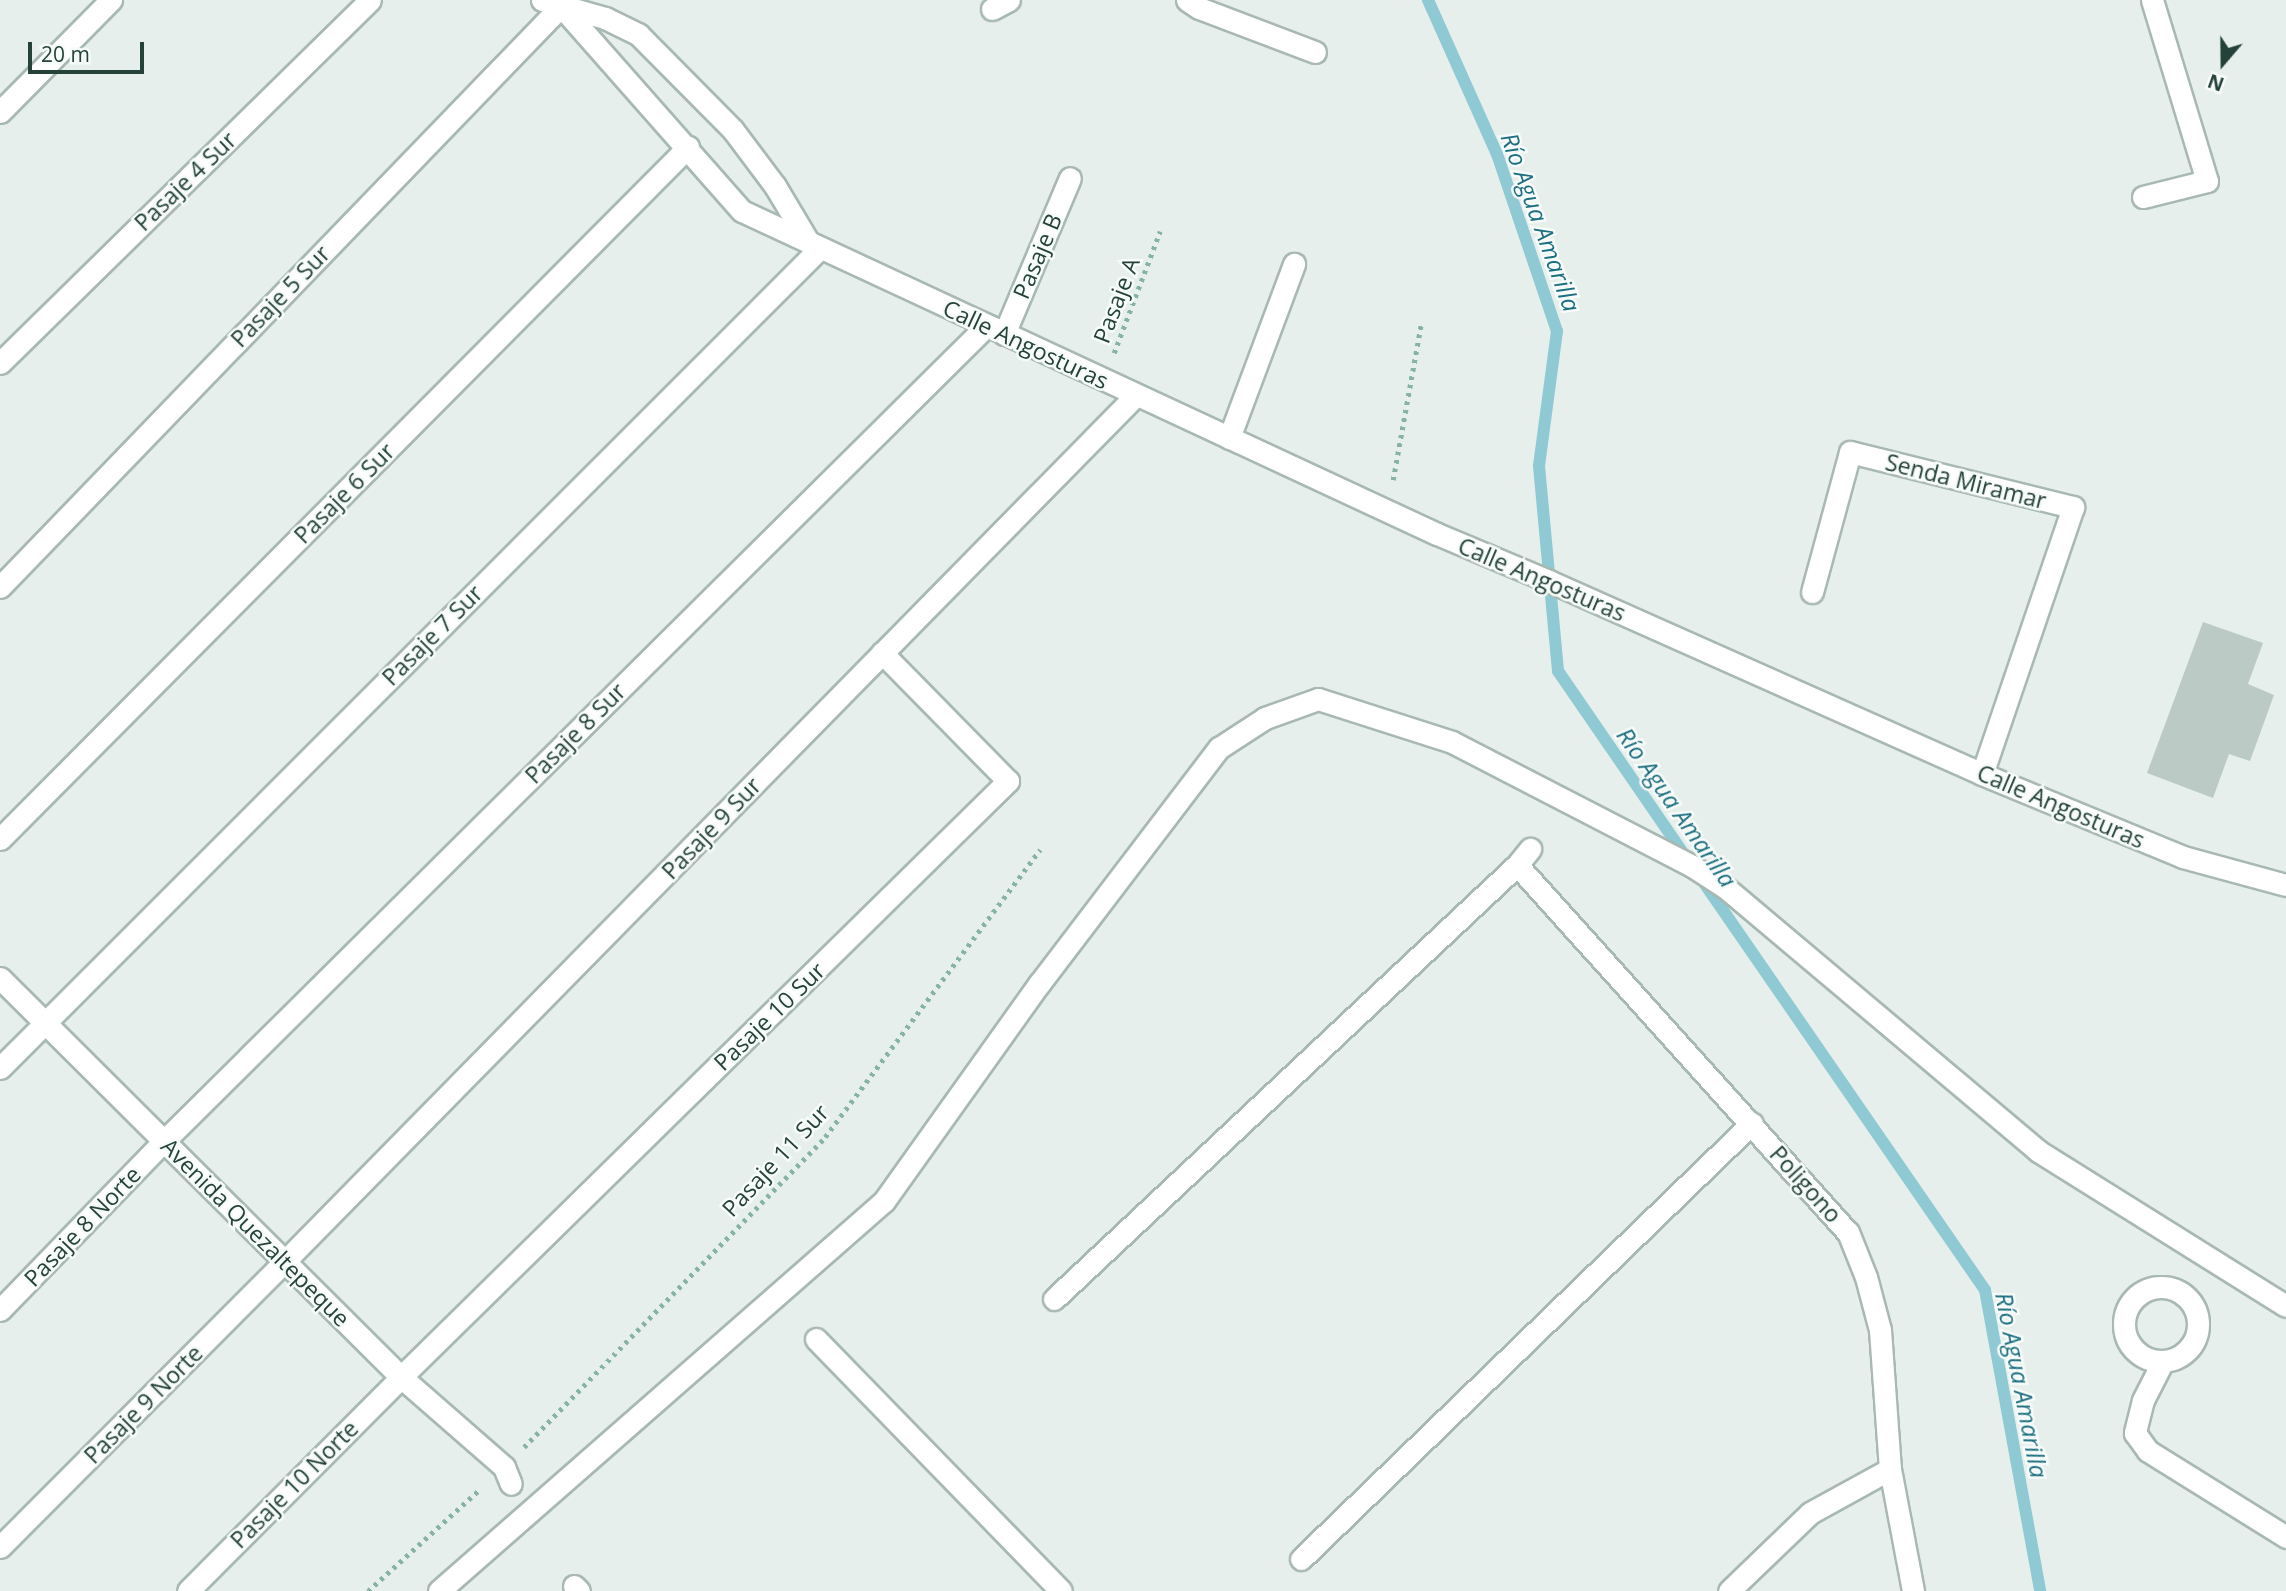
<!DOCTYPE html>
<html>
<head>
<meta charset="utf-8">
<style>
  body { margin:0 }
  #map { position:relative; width:2286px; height:1591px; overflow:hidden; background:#e6efeb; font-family:"Open Sans",sans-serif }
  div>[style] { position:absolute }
  .stream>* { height:12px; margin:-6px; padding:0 6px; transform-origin:6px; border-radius:6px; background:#8ec9d4 }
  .building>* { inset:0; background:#bbcac4 }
  .path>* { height:4.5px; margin-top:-2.25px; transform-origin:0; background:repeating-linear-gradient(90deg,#86b3a5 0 3.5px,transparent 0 8.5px) }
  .roads { filter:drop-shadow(2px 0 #a8b8b2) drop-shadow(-2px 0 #a8b8b2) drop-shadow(0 2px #a8b8b2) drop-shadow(0 -2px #a8b8b2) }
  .street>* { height:21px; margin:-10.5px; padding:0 10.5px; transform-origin:10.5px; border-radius:10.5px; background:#fff }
  .street>.ring { margin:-10.5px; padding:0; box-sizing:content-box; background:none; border:21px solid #fff; border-radius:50% }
  span { translate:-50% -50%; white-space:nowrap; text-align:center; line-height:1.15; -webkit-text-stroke:5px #f7fbf9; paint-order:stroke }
  .street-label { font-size:23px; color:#24423a }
  .water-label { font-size:24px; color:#1c6f80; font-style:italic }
  .north { position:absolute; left:2188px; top:28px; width:70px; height:70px; -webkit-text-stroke:5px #f7fbf9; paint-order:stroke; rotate:200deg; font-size:19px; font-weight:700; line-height:28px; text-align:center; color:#24423a }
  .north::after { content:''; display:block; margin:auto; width:24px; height:32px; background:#24423a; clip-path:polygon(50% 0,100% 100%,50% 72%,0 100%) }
  .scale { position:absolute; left:28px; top:42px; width:116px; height:32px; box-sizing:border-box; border:4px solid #24423a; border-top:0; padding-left:9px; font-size:21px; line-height:24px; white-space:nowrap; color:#24423a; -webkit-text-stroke:5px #f7fbf9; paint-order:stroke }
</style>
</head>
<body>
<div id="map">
  <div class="stream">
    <div style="left:1428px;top:0;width:169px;rotate:65.9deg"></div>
    <div style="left:1497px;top:154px;width:187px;rotate:71.3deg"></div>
    <div style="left:1557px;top:331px;width:136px;rotate:97.6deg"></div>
    <div style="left:1539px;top:466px;width:206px;rotate:84.7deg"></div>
    <div style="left:1558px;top:671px;width:228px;rotate:55.5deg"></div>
    <div style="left:1700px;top:877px;width:502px;rotate:55.39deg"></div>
    <div style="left:1985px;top:1290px;width:306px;rotate:79.6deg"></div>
  </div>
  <div class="building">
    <div style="clip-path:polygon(2203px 622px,2263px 643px,2248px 684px,2274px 695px,2250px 761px,2229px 754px,2213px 798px,2147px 773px)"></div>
  </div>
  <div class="path">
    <div style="left:1114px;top:353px;width:130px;rotate:-69.3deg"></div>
    <div style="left:1393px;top:480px;width:158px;rotate:-79.8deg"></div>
    <div style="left:524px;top:1447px;width:432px;rotate:-45.8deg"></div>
    <div style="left:825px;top:1137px;width:359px;rotate:-53.2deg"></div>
    <div style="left:368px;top:1591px;width:151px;rotate:-42.3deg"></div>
  </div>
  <div class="roads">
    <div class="street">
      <div style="left:542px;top:0;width:66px;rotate:15.9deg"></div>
      <div style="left:605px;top:18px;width:37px;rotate:26deg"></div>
      <div style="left:638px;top:34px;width:135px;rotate:45.3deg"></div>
      <div style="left:733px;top:130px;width:70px;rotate:53.1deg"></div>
      <div style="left:775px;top:186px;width:66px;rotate:59.2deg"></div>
      <div style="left:1187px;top:0;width:14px;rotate:34deg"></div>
      <div style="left:1199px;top:8px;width:124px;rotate:20.8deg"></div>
      <div style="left:561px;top:6px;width:273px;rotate:48.6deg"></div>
      <div style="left:742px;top:211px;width:766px;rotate:24.93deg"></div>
      <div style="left:1437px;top:534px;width:121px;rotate:22.8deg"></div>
      <div style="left:1549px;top:581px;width:474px;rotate:24deg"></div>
      <div style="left:1982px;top:774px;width:217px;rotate:22.4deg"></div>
      <div style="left:2183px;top:857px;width:107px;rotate:15.2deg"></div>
      <div style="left:992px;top:9px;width:19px;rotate:-28deg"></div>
      <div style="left:0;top:112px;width:158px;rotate:-45.3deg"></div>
      <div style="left:2143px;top:197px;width:66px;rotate:-14deg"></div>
      <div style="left:2207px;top:181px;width:189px;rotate:-106.9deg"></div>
      <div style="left:1004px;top:334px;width:169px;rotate:-67.1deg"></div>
      <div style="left:0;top:363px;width:518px;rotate:-44.45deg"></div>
      <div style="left:1229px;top:438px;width:186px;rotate:-69.5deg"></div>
      <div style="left:0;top:587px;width:808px;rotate:-46deg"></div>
      <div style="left:1812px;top:592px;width:145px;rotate:-74.8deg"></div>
      <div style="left:1850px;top:452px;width:230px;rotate:13.9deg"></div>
      <div style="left:2073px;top:507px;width:282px;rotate:108.8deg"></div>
      <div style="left:0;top:839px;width:976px;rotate:-45.17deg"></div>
      <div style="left:1517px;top:865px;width:494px;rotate:48deg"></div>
      <div style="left:1848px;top:1232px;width:48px;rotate:68.2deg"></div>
      <div style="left:1866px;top:1277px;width:55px;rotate:75.2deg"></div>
      <div style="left:1880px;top:1330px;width:139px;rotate:85.9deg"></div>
      <div style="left:1890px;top:1469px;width:124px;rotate:79.3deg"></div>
      <div style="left:0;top:978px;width:566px;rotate:44.86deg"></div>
      <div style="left:401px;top:1377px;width:137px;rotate:41.1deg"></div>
      <div style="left:504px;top:1467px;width:18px;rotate:68deg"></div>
      <div style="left:0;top:1068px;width:1160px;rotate:-45deg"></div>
      <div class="ring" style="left:2124px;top:1287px;width:53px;height:53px"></div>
      <div style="left:1054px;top:1299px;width:635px;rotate:-43.15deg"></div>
      <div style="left:1517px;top:865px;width:21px;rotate:-51deg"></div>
      <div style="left:0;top:1310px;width:235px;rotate:-45.9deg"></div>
      <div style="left:164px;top:1141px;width:1158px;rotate:-44.75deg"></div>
      <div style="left:816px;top:1339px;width:351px;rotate:45.8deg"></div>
      <div style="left:2163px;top:1361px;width:44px;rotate:117.1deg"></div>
      <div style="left:2143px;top:1400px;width:34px;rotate:104deg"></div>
      <div style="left:2135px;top:1433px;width:22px;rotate:54deg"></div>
      <div style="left:2148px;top:1451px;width:163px;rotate:31.9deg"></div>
      <div style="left:0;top:1547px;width:404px;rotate:-45.1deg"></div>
      <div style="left:285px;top:1261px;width:1214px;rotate:-45.5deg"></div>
      <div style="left:1301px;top:1559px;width:627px;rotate:-44.03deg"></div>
      <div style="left:574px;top:1586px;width:7px;rotate:45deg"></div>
      <div style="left:188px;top:1591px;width:302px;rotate:-45.1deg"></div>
      <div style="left:401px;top:1377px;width:851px;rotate:-44.48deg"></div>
      <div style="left:1008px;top:781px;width:180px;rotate:-134.5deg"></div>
      <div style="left:439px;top:1591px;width:592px;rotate:-41.23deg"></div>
      <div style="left:884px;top:1201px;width:267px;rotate:-54.5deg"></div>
      <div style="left:1039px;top:984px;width:297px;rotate:-52.7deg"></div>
      <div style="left:1219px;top:748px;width:55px;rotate:-33.1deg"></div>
      <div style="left:1265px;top:718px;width:56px;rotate:-19.7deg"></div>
      <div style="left:1318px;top:699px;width:141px;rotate:17.8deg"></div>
      <div style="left:1452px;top:742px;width:270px;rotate:27.3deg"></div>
      <div style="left:1692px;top:866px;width:40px;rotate:32.9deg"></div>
      <div style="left:1726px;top:888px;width:408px;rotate:40.1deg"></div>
      <div style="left:2038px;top:1151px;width:292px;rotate:32deg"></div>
      <div style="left:1729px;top:1591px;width:112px;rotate:-43.9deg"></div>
      <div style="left:1810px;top:1513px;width:91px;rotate:-28.8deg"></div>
    </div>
  </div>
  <div class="street-label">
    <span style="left:185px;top:181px;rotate:-44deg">Pasaje 4 Sur</span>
    <span style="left:1037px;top:256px;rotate:-67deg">Pasaje B</span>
    <span style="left:280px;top:296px;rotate:-46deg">Pasaje 5 Sur</span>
    <span style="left:1116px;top:300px;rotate:-69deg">Pasaje A</span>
    <span style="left:1026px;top:344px;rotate:25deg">Calle Angosturas</span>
    <span style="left:1966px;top:481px;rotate:14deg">Senda Miramar</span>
    <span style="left:344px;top:493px;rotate:-45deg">Pasaje 6 Sur</span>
    <span style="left:1542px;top:579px;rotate:23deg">Calle Angosturas</span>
    <span style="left:432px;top:635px;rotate:-45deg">Pasaje 7 Sur</span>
    <span style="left:575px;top:733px;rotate:-45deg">Pasaje 8 Sur</span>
    <span style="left:2061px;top:806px;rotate:23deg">Calle Angosturas</span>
    <span style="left:711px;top:828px;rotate:-46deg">Pasaje 9 Sur</span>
    <span style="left:769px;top:1016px;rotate:-44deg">Pasaje 10 Sur</span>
    <span style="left:775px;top:1160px;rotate:-47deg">Pasaje 11 Sur</span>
    <span style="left:1806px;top:1184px;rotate:48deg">Poligono</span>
    <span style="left:82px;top:1226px;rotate:-46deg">Pasaje 8 Norte</span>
    <span style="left:256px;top:1232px;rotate:45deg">Avenida Quezaltepeque</span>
    <span style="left:143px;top:1404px;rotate:-45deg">Pasaje 9 Norte</span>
    <span style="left:294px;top:1484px;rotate:-45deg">Pasaje 10 Norte</span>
  </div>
  <div class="water-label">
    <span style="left:1541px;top:222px;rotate:70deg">Río Agua Amarilla</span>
    <span style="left:1677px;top:807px;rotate:55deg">Río Agua Amarilla</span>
    <span style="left:2022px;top:1385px;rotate:79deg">Río Agua Amarilla</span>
  </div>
  <div class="north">N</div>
  <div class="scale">20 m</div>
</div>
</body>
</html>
